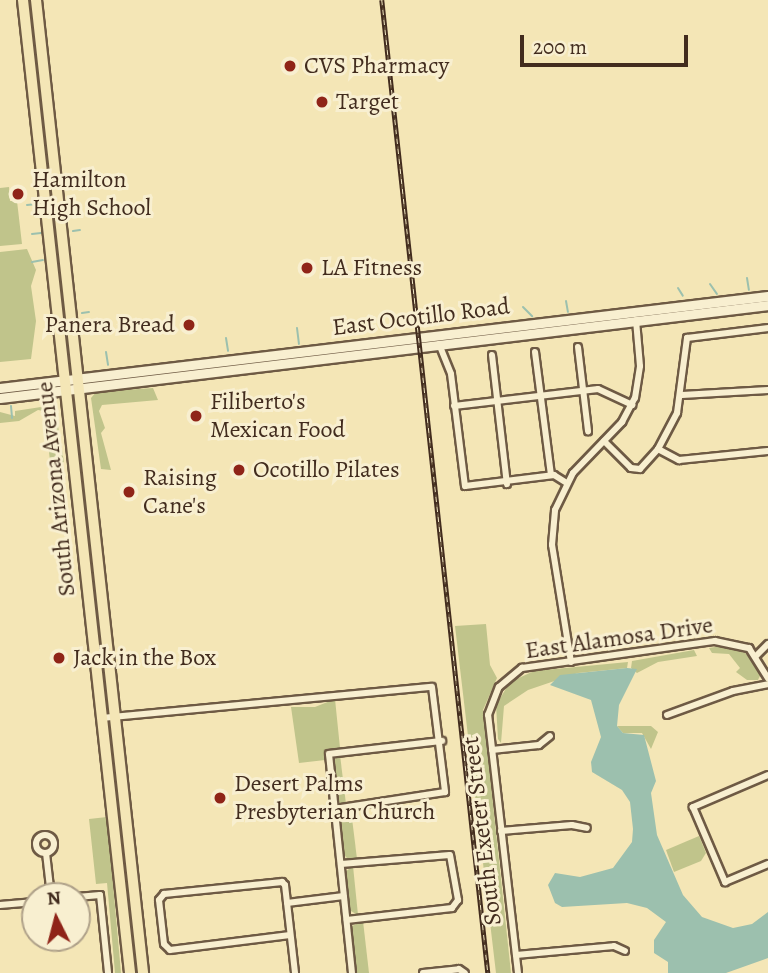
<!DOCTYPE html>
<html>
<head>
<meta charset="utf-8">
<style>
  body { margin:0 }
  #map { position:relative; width:768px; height:973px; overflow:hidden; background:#f4e6b6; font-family:Alegreya,serif }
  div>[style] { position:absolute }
  .green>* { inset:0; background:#c0c48b }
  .water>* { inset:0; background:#9cc0ae }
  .stream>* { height:2px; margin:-1px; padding:0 1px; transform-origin:1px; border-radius:1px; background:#9cc0ae }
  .roads { filter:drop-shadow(2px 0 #6e5a44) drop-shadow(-2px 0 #6e5a44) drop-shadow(0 2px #6e5a44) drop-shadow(0 -2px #6e5a44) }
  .minor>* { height:6px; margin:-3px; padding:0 3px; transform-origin:3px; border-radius:3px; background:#f8efd0 }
  .minor>.ring { margin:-3px; padding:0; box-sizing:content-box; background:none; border:6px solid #f8efd0; border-radius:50% }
  .secondary>* { height:9px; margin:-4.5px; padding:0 4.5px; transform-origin:4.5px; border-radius:4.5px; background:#f8efd0 }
  .primary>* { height:10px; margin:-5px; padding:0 5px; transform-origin:5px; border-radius:5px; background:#f4e6b6 }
  .rail>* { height:4.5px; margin-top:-2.25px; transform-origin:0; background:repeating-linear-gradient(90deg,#f8efd0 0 5px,#422c1e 0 10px); box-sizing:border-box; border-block:2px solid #422c1e }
  .dots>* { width:19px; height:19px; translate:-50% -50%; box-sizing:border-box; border:4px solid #f8efd0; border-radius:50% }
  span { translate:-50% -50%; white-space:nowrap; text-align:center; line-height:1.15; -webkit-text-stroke:6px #f8efd0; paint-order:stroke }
  .poi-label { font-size:24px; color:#422c1e }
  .left { translate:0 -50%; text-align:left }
  .right { translate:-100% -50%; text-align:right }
  .street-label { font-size:24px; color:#422c1e }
  .north { position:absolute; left:21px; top:882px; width:70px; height:70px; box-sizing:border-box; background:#f8efd0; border:2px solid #afa189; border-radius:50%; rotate:354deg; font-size:19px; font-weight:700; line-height:28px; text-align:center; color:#422c1e }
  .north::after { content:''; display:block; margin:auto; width:24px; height:32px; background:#8f2418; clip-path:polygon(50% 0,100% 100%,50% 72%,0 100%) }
  .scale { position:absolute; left:520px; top:35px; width:168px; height:32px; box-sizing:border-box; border:4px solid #422c1e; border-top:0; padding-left:9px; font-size:21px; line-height:24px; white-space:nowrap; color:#422c1e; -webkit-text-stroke:5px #f8efd0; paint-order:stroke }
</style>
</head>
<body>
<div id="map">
  <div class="green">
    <div style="clip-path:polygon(9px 187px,10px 201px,17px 201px,22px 244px,0 246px,0 188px)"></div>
    <div style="clip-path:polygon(27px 249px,36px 270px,31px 286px,36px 321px,31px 359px,0 362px,0 252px)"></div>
    <div style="clip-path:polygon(153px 388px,158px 400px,102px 405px,99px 411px,105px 428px,101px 433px,111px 470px,101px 469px,91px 398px,96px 392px)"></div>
    <div style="clip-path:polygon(41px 407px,51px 407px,56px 414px,64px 462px,55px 465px,50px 461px,47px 435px,54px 431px,49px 412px,38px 410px,19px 421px,0 423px,0 412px,15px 416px,15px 411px)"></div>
    <div style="clip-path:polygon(486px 624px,490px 665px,497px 678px,483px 710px,511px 973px,496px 973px,455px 626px)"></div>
    <div style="clip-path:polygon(721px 646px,745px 653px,762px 672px,758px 680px,747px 680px,736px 672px,740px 668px,729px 654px,712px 653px,709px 648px)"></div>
    <div style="clip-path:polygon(694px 650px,697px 656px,658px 662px,637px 673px,631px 668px,632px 661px)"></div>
    <div style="clip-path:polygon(628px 662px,627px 668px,578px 673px,528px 690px,504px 706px,501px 743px,498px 739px,496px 705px,510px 682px,534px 671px)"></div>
    <div style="clip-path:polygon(335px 699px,340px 748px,332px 749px,325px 760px,299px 763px,291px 707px,315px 707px)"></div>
    <div style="clip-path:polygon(617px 726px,651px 726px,658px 732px,651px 749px,642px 733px,623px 733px)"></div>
    <div style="clip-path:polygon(340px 755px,346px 804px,342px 804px,337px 801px,332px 762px)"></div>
    <div style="clip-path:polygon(351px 810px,357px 859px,349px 860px,344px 855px,339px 817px,342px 811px)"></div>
    <div style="clip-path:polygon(107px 817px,121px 973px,115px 973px,107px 883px,96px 884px,89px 819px)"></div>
    <div style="clip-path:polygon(699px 836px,706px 853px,701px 861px,674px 872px,666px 850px)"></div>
    <div style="clip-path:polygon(353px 866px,358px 915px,349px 910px,345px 872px)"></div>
    <div style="clip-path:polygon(363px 921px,369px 973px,357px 973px,350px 927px)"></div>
  </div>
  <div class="water">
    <div style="clip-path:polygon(627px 668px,637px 669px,619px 705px,617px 726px,623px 733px,644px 735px,656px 781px,651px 793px,657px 835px,683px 895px,702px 917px,733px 928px,752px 924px,768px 912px,768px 958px,726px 973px,668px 973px,668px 962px,654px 953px,654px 940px,666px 922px,647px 908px,627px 903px,562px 907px,555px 903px,548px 885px,555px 873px,580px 877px,613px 868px,632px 842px,633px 829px,630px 802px,622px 790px,592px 772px,591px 762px,601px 737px,591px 700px,550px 685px,560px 675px)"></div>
  </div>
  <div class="stream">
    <div style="left:27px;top:205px;width:10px;rotate:-6deg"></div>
    <div style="left:73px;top:231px;width:7px;rotate:-8deg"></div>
    <div style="left:32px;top:234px;width:9px;rotate:-6deg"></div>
    <div style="left:32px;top:262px;width:11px;rotate:-10deg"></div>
    <div style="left:747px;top:278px;width:12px;rotate:81deg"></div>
    <div style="left:710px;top:284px;width:12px;rotate:55deg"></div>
    <div style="left:678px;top:288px;width:9px;rotate:58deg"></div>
    <div style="left:566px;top:301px;width:11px;rotate:80deg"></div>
    <div style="left:523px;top:307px;width:13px;rotate:45deg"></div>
    <div style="left:82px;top:313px;width:7px;rotate:-8deg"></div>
    <div style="left:297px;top:328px;width:16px;rotate:83deg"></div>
    <div style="left:226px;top:338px;width:13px;rotate:81deg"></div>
    <div style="left:106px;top:352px;width:13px;rotate:81deg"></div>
    <div style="left:11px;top:406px;width:12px;rotate:85deg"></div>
  </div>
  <div class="roads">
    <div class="minor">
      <div style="left:439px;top:344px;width:32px;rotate:68deg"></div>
      <div style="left:451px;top:374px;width:113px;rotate:82.9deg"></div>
      <div style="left:465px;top:486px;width:90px;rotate:-7deg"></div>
      <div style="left:554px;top:475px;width:15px;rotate:32deg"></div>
      <div style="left:578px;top:347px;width:85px;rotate:83.2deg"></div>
      <div style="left:535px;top:352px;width:124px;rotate:82.6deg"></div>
      <div style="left:492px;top:355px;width:130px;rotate:83.4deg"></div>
      <div style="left:682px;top:395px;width:86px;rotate:-3.3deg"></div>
      <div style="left:454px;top:406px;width:145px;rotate:-6.7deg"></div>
      <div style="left:598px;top:389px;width:38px;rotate:25deg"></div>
      <div style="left:604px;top:441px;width:38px;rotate:45deg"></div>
      <div style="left:631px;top:468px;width:9px;rotate:6deg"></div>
      <div style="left:640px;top:469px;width:27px;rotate:-48deg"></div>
      <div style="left:658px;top:449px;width:41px;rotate:-62.2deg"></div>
      <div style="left:677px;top:413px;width:76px;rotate:-82.4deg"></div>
      <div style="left:687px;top:338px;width:82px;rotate:-7deg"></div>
      <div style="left:658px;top:449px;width:24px;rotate:28deg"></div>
      <div style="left:679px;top:460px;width:89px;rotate:-5.8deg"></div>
      <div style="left:756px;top:656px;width:17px;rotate:-45deg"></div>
      <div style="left:571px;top:662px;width:119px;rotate:-99.2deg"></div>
      <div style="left:552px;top:545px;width:35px;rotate:-85deg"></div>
      <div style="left:555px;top:510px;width:41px;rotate:-64.1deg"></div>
      <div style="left:573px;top:473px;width:71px;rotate:-46.1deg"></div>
      <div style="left:622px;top:422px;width:27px;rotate:-62deg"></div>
      <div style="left:635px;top:398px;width:32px;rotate:-81deg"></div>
      <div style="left:640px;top:366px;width:46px;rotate:-95deg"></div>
      <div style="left:667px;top:715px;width:70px;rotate:-20deg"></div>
      <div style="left:733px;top:691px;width:36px;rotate:-11deg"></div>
      <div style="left:102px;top:718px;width:331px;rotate:-5.4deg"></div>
      <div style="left:432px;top:687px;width:106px;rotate:82.9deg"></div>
      <div style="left:445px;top:792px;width:112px;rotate:171.3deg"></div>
      <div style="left:492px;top:750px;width:47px;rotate:-6.1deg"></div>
      <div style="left:539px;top:745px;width:14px;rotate:-39deg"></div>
      <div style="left:768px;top:775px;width:82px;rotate:156.9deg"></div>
      <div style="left:693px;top:807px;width:82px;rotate:66.9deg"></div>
      <div style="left:725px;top:882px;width:47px;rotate:-22.7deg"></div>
      <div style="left:501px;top:831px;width:71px;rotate:-4.8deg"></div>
      <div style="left:572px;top:825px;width:15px;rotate:11deg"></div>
      <div class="ring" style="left:36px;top:835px;width:12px;height:12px"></div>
      <div style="left:46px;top:853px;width:43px;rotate:83.4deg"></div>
      <div style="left:341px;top:864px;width:109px;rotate:-4.7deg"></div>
      <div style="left:450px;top:855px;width:46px;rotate:79.9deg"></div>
      <div style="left:458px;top:900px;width:10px;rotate:127deg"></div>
      <div style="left:452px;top:908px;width:106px;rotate:173.5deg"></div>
      <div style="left:77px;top:897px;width:23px;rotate:-5deg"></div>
      <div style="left:100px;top:895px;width:78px;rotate:84.1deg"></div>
      <div style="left:287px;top:903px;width:57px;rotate:-7deg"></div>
      <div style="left:0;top:905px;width:35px;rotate:-5deg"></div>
      <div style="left:290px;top:935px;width:121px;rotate:172.9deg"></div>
      <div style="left:170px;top:950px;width:8px;rotate:-135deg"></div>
      <div style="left:164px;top:944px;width:44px;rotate:-96.5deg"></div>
      <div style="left:159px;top:900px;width:8px;rotate:-50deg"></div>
      <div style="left:164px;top:894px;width:119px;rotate:-5.8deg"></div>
      <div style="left:282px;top:882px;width:4px;rotate:45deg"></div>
      <div style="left:285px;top:885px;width:89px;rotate:83.5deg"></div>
      <div style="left:516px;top:955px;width:98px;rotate:-5.2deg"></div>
      <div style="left:614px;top:946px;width:12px;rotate:24deg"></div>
      <div style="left:352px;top:973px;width:220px;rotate:-96deg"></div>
      <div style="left:329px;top:754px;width:114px;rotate:-6.6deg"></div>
      <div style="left:423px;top:973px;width:36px;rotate:-6deg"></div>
      <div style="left:459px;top:969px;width:7px;rotate:34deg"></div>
      <div style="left:518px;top:973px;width:260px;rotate:-96.6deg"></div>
      <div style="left:488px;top:715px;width:30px;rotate:-69deg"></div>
      <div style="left:499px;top:687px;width:30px;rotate:-40deg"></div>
      <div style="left:522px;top:668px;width:195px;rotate:-8deg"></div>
      <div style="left:715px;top:641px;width:35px;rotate:12deg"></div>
      <div style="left:749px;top:648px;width:36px;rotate:58deg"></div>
    </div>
    <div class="secondary">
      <div style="left:0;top:388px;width:773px;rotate:-6.83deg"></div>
      <div style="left:0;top:398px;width:774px;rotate:-6.9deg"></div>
    </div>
    <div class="primary">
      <div style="left:23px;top:0;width:979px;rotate:83.72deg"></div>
      <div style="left:36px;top:0;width:979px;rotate:83.72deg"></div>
    </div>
  </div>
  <div class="rail">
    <div style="left:382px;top:0;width:979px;rotate:83.78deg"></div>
  </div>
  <div class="dots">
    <div style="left:290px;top:66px;background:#8f2418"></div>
    <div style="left:322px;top:102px;background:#8f2418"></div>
    <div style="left:18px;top:194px;background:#8f2418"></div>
    <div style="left:307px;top:268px;background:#8f2418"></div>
    <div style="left:189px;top:325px;background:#8f2418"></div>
    <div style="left:196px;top:416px;background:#8f2418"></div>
    <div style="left:239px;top:470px;background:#8f2418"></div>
    <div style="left:129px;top:492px;background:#8f2418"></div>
    <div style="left:59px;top:658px;background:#8f2418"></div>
    <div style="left:220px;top:798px;background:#8f2418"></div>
  </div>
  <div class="poi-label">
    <span class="left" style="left:304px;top:66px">CVS Pharmacy</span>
    <span class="left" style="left:336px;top:102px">Target</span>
    <span class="left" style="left:32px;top:194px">Hamilton<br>High School</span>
    <span class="left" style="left:321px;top:268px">LA Fitness</span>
    <span class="right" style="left:175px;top:325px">Panera Bread</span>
    <span class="left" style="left:210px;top:416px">Filiberto's<br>Mexican Food</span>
    <span class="left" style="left:253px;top:470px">Ocotillo Pilates</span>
    <span class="left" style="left:143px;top:492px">Raising<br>Cane's</span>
    <span class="left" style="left:73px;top:658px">Jack in the Box</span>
    <span class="left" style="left:234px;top:798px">Desert Palms<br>Presbyterian Church</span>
  </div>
  <div class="street-label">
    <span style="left:421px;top:317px;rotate:-7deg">East Ocotillo Road</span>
    <span style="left:56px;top:489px;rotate:-96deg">South Arizona Avenue</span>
    <span style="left:619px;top:638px;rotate:-8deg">East Alamosa Drive</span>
    <span style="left:482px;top:831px;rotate:-97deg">South Exeter Street</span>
  </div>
  <div class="north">N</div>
  <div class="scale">200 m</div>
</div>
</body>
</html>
